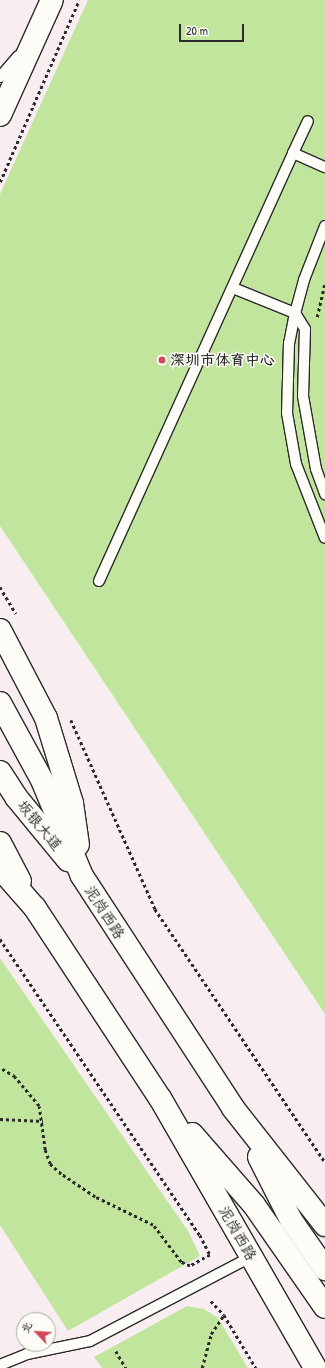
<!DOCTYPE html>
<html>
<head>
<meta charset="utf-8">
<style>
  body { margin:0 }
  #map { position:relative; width:325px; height:1368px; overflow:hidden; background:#f8eef1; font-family:"Patrick Hand","LXGW WenKai TC",sans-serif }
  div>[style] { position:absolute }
  .green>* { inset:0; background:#c2e59e }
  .path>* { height:2.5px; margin-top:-1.25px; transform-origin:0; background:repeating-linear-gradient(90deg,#2b2b2b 0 3px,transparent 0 6px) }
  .roads { filter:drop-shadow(1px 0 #2b2b2b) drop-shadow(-1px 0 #2b2b2b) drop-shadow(0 1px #2b2b2b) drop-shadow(0 -1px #2b2b2b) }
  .service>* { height:10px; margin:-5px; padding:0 5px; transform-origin:5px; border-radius:5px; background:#fdfcf7 }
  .primary>* { height:22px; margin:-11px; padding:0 11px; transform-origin:11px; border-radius:11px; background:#fdfcf7 }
  .dots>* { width:11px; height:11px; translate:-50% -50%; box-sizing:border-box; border:2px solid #fdfcf7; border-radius:50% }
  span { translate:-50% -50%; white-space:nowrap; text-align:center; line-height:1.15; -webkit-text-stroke:3px #fdfcf7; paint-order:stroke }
  .poi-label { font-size:15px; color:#2b2b2b; font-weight:700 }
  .left { translate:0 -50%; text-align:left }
  .street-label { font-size:15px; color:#2b2b2b }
  .north { position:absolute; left:16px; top:1312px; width:40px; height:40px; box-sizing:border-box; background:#fdfcf7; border:1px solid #a9a8a5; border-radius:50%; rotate:295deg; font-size:11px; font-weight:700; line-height:16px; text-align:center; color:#2b2b2b }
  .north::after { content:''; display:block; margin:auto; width:14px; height:18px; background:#d1495b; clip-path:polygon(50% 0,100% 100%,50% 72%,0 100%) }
  .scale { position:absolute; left:179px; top:24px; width:65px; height:18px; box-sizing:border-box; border:2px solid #2b2b2b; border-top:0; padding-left:5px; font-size:12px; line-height:14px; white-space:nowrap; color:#2b2b2b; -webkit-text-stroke:3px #fdfcf7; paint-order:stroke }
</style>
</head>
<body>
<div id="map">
  <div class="green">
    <div style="clip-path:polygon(88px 0,325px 0,325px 1014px,0 526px,0 194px)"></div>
    <div style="clip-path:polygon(0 958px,188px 1231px,200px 1256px,68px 1331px,0 1225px)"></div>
    <div style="clip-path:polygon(187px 1306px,204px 1309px,218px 1318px,248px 1368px,102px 1368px,94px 1357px)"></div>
  </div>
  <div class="path">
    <div style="left:0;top:182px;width:198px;rotate:-66.5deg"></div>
    <div style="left:317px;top:317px;width:35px;rotate:-77deg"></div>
    <div style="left:0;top:587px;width:31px;rotate:59deg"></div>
    <div style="left:71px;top:720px;width:207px;rotate:66deg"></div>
    <div style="left:155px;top:909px;width:305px;rotate:56.1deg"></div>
    <div style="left:0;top:939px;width:357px;rotate:56deg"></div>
    <div style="left:200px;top:1235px;width:22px;rotate:63deg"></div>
    <div style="left:210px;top:1255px;width:23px;rotate:151deg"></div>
    <div style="left:190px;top:1266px;width:10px;rotate:-156deg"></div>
    <div style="left:181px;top:1262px;width:46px;rotate:-127.1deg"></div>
    <div style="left:153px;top:1225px;width:64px;rotate:-154.2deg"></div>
    <div style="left:95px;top:1197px;width:41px;rotate:-145.9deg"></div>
    <div style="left:61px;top:1174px;width:15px;rotate:-138deg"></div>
    <div style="left:50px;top:1164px;width:15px;rotate:-110deg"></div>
    <div style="left:45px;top:1150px;width:44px;rotate:-97.8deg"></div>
    <div style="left:39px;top:1106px;width:38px;rotate:-130deg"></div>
    <div style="left:15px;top:1077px;width:17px;rotate:-149deg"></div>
    <div style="left:0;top:1119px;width:43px;rotate:2.7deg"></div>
    <div style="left:211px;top:1301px;width:19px;rotate:47deg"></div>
    <div style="left:224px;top:1315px;width:62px;rotate:58.9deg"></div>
    <div style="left:116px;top:1351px;width:20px;rotate:60deg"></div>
    <div style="left:202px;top:1368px;width:35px;rotate:-75deg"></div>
    <div style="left:211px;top:1334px;width:23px;rotate:-56deg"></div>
  </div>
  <div class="roads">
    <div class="service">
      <div style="left:0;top:77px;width:28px;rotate:-49deg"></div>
      <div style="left:293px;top:153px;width:35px;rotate:-65deg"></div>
      <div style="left:325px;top:226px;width:58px;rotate:111.3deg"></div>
      <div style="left:304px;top:280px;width:34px;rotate:105deg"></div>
      <div style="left:295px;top:313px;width:31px;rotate:101deg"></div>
      <div style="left:289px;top:343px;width:70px;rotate:91.6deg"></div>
      <div style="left:287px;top:413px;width:52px;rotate:80deg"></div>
      <div style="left:296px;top:464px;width:79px;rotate:68.6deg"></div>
      <div style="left:233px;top:288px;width:67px;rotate:22deg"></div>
      <div style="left:295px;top:313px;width:19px;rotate:58deg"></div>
      <div style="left:305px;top:329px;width:67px;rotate:91.7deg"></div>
      <div style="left:303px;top:396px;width:74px;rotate:79.9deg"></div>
      <div style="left:316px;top:469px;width:27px;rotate:70deg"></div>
      <div style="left:99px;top:581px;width:470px;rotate:-65.6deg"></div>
      <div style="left:293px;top:153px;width:35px;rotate:24deg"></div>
      <div style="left:0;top:1365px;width:29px;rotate:-22deg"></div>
      <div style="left:27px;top:1354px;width:64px;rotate:-11.7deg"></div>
      <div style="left:90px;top:1341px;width:182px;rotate:-27.6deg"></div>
    </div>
    <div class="primary">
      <div style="left:0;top:115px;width:126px;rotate:-65.7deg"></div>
      <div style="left:0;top:630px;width:99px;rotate:62.4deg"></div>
      <div style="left:46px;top:718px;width:89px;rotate:73deg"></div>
      <div style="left:72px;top:803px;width:42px;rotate:81.9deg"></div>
      <div style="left:0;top:703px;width:88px;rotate:61.4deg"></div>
      <div style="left:42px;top:780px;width:104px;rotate:67.4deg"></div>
      <div style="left:82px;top:876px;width:277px;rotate:56.9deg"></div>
      <div style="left:233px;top:1108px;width:149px;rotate:51.8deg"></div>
      <div style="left:0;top:772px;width:30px;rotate:57deg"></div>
      <div style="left:16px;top:797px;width:82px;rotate:50.5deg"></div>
      <div style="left:0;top:843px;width:43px;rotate:62.2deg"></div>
      <div style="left:0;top:868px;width:53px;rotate:48.8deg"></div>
      <div style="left:35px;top:908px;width:227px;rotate:56.7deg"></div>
      <div style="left:160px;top:1098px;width:311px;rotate:60.1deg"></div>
      <div style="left:192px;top:1134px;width:94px;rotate:48.9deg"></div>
      <div style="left:254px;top:1205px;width:124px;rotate:55.2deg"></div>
      <div style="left:259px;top:1157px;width:71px;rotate:63.1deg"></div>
      <div style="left:291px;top:1220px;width:60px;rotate:55.2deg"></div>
    </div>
  </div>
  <div class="dots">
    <div style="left:162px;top:360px;background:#d1495b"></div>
  </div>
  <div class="poi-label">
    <span class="left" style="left:170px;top:360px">深圳市体育中心</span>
  </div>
  <div class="street-label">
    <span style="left:40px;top:825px;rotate:50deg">坂银大道</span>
    <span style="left:105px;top:912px;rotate:57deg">泥岗西路</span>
    <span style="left:238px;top:1233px;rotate:60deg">泥岗西路</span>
  </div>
  <div class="north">北</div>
  <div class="scale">20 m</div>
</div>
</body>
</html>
